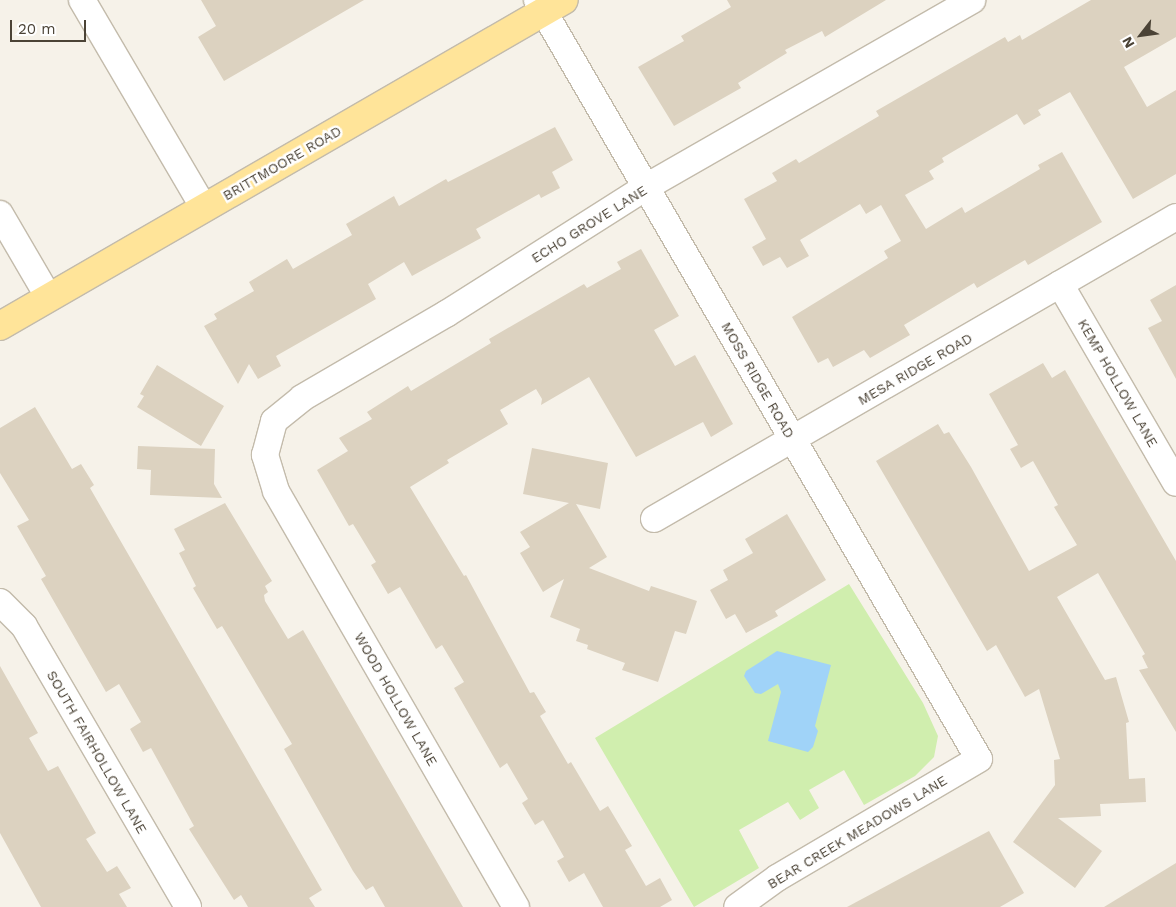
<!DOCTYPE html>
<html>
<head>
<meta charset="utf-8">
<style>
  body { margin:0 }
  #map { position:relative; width:1176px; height:907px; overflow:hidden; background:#f6f2e9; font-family:"Work Sans",sans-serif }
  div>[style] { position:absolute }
  .green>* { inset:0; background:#d0eeae }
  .water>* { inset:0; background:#a0d3f8 }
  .building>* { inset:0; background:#dcd2c0 }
  .roads { filter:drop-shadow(1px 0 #c3bbab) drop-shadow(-1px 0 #c3bbab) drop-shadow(0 1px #c3bbab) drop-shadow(0 -1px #c3bbab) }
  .minor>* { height:26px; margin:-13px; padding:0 13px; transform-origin:13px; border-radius:13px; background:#fff }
  .major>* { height:28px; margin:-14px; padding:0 14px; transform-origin:14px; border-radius:14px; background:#ffe499 }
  span { translate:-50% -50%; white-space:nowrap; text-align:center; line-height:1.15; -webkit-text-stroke:5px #fff; paint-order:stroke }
  .street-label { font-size:14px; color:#4b4336 }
  .north { position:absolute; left:1116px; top:10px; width:50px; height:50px; -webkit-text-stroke:4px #fff; paint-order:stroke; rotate:240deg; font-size:14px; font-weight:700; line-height:20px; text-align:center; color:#4b4336 }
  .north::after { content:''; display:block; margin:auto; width:18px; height:22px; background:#4b4336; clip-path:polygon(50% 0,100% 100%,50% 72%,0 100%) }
  .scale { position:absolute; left:10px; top:20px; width:76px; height:22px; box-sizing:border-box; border:2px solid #4b4336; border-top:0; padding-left:6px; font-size:15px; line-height:18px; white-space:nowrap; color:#4b4336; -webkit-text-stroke:4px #fff; paint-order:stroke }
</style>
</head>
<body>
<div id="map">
  <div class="green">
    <div style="clip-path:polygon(849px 584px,923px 703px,938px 736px,934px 757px,915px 776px,864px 805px,844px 770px,809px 790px,819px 808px,800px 820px,788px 802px,739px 830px,759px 868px,694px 907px,595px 738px)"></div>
  </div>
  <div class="water">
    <div style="clip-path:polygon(777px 651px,831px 665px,815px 726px,818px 731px,813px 747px,808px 752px,768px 741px,781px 692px,778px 684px,761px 694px,755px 693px,744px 676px,746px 671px)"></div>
  </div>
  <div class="building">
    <div style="clip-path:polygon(201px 0,364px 0,224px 81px,198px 37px,216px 26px)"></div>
    <div style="clip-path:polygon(727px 0,886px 0,825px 37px,822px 31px,785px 50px,787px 53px,738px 83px,741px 88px,674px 126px,638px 67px,684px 41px,681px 36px,731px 7px)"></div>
    <div style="clip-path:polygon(1091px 0,1176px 0,1176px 37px,1124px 67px,1147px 107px,1176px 90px,1176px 174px,1133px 199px,1070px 92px,1038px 110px,1041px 115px,1024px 125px,1017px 114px,942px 158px,944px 162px,929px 171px,934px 179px,905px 195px,926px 229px,962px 207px,965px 213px,1040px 169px,1038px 165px,1062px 152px,1102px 222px,1028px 265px,1025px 260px,977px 288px,974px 283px,904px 325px,910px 335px,870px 358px,864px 350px,833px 367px,828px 358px,818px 363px,792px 317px,888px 258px,884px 251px,901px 241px,881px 205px,866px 214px,860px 204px,800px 240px,809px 256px,787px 268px,780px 257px,763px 266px,752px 247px,766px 239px,744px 199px,777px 181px,772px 173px,796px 159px,799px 163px,879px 116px,876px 111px,1005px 37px,1008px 42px,1020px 35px,1022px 40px)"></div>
    <div style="clip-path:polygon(555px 127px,573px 160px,552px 172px,560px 188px,541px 198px,539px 194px,476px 229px,481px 238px,412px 276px,404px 262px,368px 284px,376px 299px,276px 356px,281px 366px,258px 379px,249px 364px,238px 384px,204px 326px,217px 319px,214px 314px,254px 291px,249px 282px,287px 259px,293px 269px,352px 235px,346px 224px,394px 196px,399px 206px,446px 179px,448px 182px)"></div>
    <div style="clip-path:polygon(641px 249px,679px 316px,654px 330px,675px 366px,695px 355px,733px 424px,711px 437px,703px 422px,636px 457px,589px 377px,541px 405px,542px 399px,536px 389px,500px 410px,508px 424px,447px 460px,449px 463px,410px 487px,464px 576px,466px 575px,530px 693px,534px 692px,546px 712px,540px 716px,568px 764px,571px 762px,600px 811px,608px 806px,632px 846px,625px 850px,646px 886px,660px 878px,672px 900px,660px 907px,603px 907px,584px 873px,569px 882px,557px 861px,564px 857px,543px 820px,535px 825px,522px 803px,528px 799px,507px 763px,500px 768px,454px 688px,464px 682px,442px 645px,436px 649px,400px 587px,388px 594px,371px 565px,376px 562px,353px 524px,349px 526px,317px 470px,348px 451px,339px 438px,372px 419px,367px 412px,408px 386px,411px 391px,491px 343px,489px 339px,584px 284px,587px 288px,621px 269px,617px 262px)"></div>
    <div style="clip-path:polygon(1176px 285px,1176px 379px,1148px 328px,1162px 321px,1150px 300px)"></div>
    <div style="clip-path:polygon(1043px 363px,1052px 378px,1065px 370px,1176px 561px,1176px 732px,1139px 670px,1148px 668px,1142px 656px,1145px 654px,1098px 573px,1057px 597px,1105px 680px,1116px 677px,1129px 722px,1126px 723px,1129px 779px,1145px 778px,1146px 802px,1100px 804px,1101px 816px,1058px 818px,1102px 851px,1075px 888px,1013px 842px,1055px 785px,1054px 760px,1060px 759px,1039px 689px,1025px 697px,996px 645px,987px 651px,876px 461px,938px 424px,944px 434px,949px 432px,971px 467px,1029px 571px,1077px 545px,1054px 507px,1058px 505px,1033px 461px,1021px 468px,1010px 449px,1018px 445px,989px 394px)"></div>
    <div style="clip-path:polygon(157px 365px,224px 406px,201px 446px,137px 407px,144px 396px,140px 394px)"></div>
    <div style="clip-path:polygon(35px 407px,72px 469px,81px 464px,94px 485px,90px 488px,322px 890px,309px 898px,315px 907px,248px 907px,241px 895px,234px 900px,189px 829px,194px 826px,151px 748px,143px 752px,130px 729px,141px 722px,119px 684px,106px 692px,41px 579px,46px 576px,17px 526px,29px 520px,0 473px,0 428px)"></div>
    <div style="clip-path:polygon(138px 446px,215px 449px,214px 484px,222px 498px,150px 495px,151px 470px,137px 469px)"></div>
    <div style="clip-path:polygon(532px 448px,608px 463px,600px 509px,576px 504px,607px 557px,589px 568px,649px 591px,651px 586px,697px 601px,686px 634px,675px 631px,658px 682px,622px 670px,625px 663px,587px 649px,588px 645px,576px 641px,580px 629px,550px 617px,564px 579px,543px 592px,520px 553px,530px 547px,520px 532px,569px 503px,523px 494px)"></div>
    <div style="clip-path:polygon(225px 503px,272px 581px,265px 586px,268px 592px,264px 595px,265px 601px,288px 639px,303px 630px,463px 907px,385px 907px,373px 886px,366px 890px,353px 871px,284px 749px,292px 744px,222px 626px,217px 629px,193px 588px,196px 586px,179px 553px,185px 550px,174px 529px)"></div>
    <div style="clip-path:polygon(787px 514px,826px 580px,775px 611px,778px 616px,746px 633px,735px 614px,726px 619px,710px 590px,728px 580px,723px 570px,753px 553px,745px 539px)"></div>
    <div style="clip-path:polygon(0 666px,38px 733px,29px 738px,48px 771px,58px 766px,96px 833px,86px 839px,107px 872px,117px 866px,131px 888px,119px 894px,127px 907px,41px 907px,0 833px)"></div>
    <div style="clip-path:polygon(989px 831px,1024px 893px,1000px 907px,847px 907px)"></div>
    <div style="clip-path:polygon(1176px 863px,1176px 907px,1104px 907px)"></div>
  </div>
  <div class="roads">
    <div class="minor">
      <div style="left:82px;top:0;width:241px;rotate:59.6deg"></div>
      <div style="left:537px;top:0;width:878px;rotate:59.79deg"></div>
      <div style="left:979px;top:759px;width:234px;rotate:149.5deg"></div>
      <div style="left:777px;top:878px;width:49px;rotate:144.1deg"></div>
      <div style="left:0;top:214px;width:97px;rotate:59.7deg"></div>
      <div style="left:1060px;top:284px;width:230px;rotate:59.8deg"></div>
      <div style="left:654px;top:519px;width:603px;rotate:-30.05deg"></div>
      <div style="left:0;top:602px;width:34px;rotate:45deg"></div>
      <div style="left:24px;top:626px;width:325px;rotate:59.7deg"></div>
      <div style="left:516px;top:907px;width:480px;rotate:-120deg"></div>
      <div style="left:276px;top:491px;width:38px;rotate:-107deg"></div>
      <div style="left:265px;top:455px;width:35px;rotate:-75deg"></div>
      <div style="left:274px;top:421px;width:36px;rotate:-39deg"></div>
      <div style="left:302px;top:398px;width:167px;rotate:-30.3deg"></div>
      <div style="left:446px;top:314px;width:237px;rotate:-32.4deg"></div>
      <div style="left:646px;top:187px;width:376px;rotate:-29.8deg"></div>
    </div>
    <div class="major">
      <div style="left:0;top:326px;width:651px;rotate:-30.03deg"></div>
    </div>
  </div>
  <div class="street-label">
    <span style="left:282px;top:163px;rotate:-30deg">BRITTMOORE ROAD</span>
    <span style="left:589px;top:224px;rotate:-32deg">ECHO GROVE LANE</span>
    <span style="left:915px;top:369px;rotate:-30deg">MESA RIDGE ROAD</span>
    <span style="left:758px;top:380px;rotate:60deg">MOSS RIDGE ROAD</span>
    <span style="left:1118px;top:383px;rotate:60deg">KEMP HOLLOW LANE</span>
    <span style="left:396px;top:699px;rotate:60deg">WOOD HOLLOW LANE</span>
    <span style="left:97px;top:752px;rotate:60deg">SOUTH FAIRHOLLOW LANE</span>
    <span style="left:857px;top:832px;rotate:-31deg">BEAR CREEK MEADOWS LANE</span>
  </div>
  <div class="north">N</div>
  <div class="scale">20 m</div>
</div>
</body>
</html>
